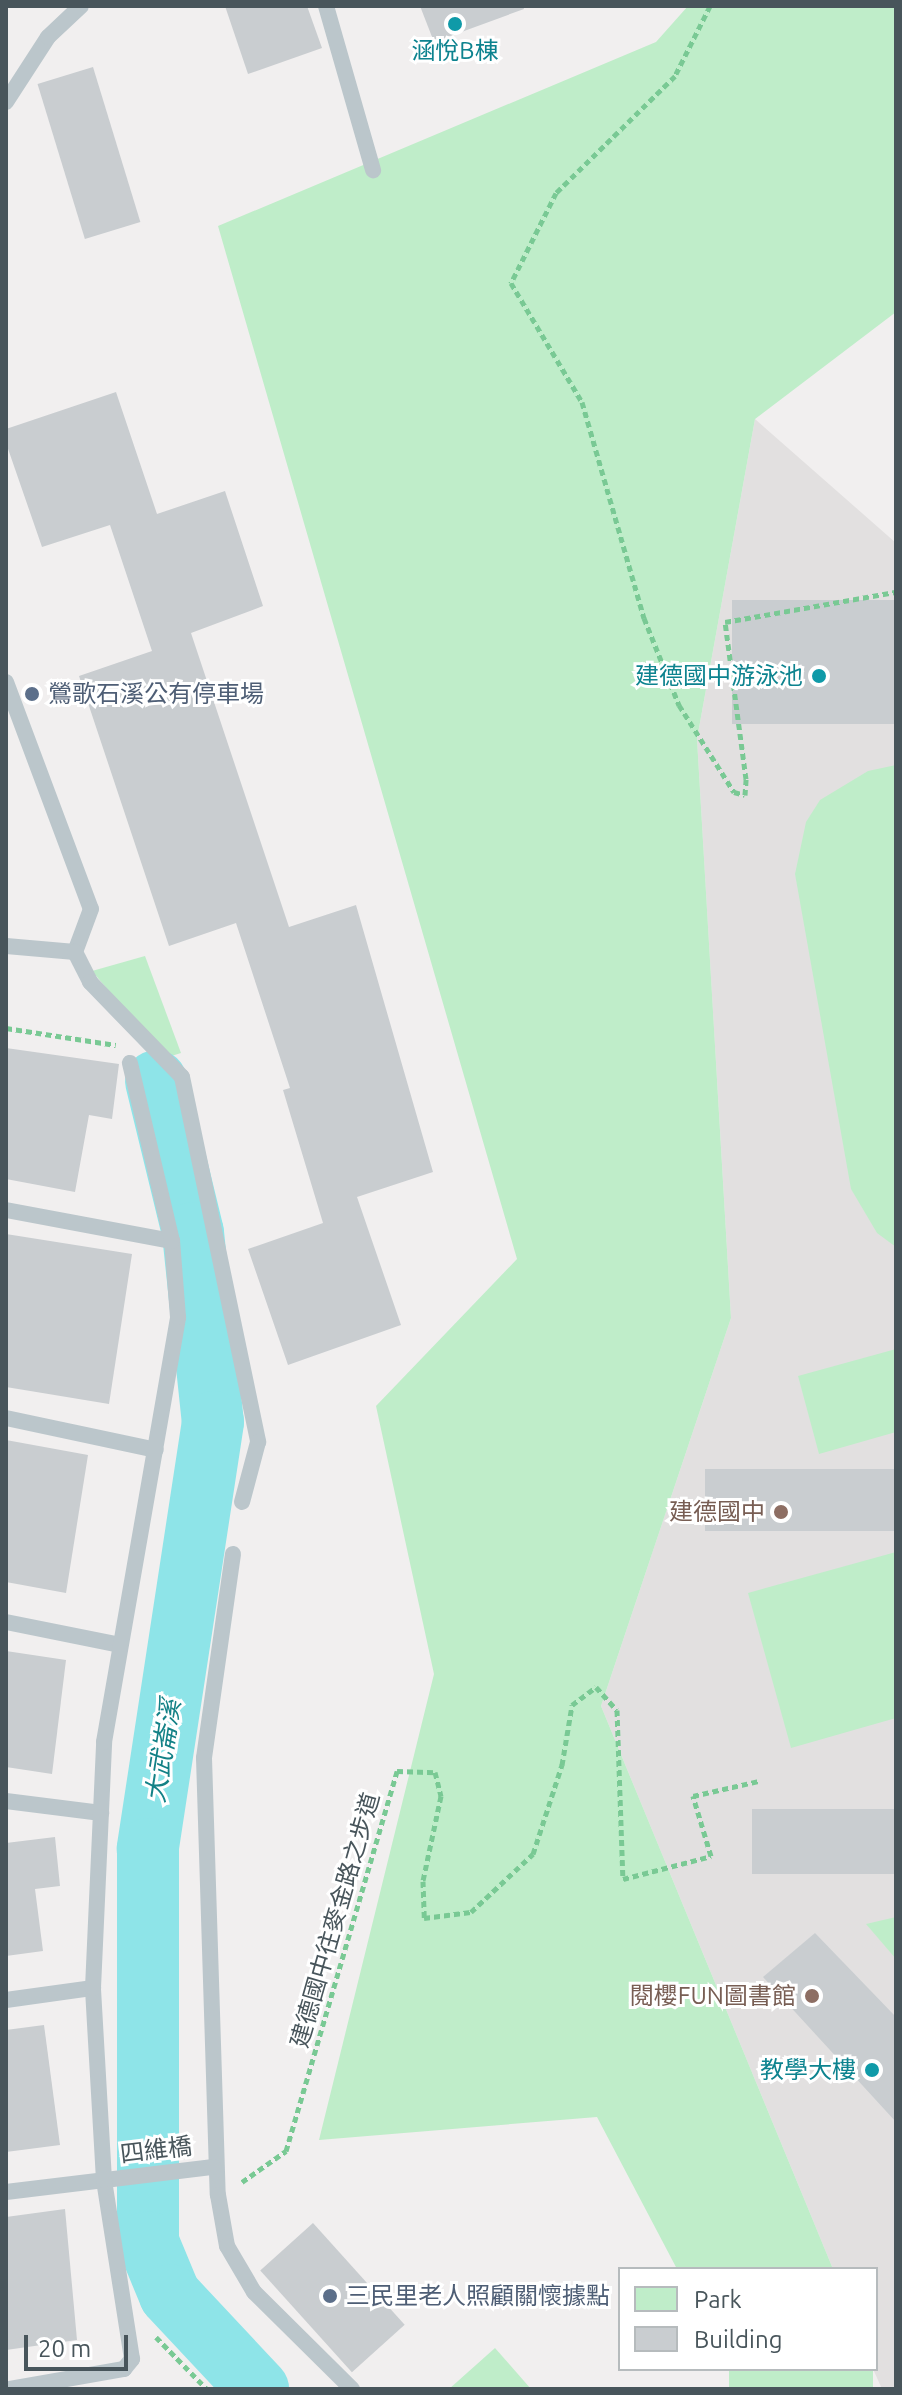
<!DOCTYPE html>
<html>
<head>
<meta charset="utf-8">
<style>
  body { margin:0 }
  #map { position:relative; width:902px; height:2395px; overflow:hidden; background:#f1efef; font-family:Ubuntu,"Noto Sans TC",sans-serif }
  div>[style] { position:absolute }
  .education>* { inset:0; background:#e2e0e0 }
  .green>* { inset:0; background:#bfedc9; transform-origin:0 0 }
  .river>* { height:62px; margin:-31px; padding:0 31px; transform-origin:31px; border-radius:31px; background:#8ee4e8 }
  .building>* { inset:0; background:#c9cdd0; transform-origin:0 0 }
  .path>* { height:5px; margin-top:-2.5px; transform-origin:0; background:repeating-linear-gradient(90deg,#79c994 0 6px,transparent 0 10px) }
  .lane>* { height:16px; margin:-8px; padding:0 8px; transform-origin:8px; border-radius:8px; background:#bbc6cb }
  .dots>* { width:22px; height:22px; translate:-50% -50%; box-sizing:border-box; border:4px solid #fff; border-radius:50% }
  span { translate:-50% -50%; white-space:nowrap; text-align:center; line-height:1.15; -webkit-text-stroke:6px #fff; paint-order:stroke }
  .culture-label { font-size:24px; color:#0d838f }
  .right { translate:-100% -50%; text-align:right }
  .service-label { font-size:24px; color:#4e5e75 }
  .left { translate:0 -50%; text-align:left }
  .education-label { font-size:24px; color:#785e54 }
  .street-label { font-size:24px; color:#48555b }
  .water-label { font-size:26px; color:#138186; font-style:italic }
  .frame { position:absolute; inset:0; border:8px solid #48555b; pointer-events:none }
  .legend { position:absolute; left:618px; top:2267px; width:260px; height:104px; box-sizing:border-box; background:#fff; border:2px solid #b6bbbd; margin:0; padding:10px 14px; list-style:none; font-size:24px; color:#48555b }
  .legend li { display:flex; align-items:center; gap:16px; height:40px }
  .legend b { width:40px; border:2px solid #b6bbbd }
  .scale { position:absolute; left:24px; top:2335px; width:104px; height:36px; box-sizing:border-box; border:4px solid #48555b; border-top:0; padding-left:10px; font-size:24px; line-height:28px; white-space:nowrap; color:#48555b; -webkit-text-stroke:6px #fff; paint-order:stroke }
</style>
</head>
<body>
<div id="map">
  <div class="education">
    <div style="clip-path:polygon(755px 419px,896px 543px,896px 2389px,882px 2389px,873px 2369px,876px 2269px,833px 2269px,601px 1706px,731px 1318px,697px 739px)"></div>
  </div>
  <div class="green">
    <div style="clip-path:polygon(688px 6px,896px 6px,896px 312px,755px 419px,697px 739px,731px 1318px,601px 1706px,833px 2269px,677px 2269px,597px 2117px,319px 2140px,434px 1674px,376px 1406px,517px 1259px,218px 226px,656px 42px)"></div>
    <div style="clip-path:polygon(896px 765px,896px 1247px,877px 1233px,851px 1189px,795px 874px,806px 822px,820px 800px,868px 771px)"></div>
    <div style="clip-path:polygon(145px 956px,181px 1053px,165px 1058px,92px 971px)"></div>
    <div style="clip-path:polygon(896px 1349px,896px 1432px,819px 1454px,798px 1376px)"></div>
    <div style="clip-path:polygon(896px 1552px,896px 1718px,791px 1748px,748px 1593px)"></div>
    <div style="clip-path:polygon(896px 1917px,896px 1959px,866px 1924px)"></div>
    <div style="clip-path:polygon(495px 2348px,531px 2389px,449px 2389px)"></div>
    <div style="left:729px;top:2369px;width:144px;height:22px"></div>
  </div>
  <div class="river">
    <div style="left:156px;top:1081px;width:156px;rotate:76.3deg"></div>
    <div style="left:193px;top:1233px;width:190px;rotate:84deg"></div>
    <div style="left:213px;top:1422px;width:432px;rotate:98.7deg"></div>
    <div style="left:148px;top:1849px;width:393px;rotate:90deg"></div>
    <div style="left:148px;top:2242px;width:57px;rotate:67.5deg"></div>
    <div style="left:170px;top:2295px;width:129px;rotate:46.9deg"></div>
  </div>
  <div class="building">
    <div style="clip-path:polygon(225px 6px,307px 6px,322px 48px,248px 74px)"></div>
    <div style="clip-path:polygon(420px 6px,523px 6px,524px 9px,434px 42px)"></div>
    <div style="left:93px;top:67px;width:162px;height:58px;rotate:73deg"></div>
    <div style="clip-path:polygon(116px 392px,157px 514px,225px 491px,263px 606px,191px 633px,289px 927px,356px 905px,433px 1172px,357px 1197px,401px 1325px,288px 1365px,248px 1249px,323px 1223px,283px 1090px,290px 1088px,236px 923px,169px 946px,79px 676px,152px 651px,110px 525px,42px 547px,6px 443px,6px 429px)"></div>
    <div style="left:896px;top:600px;width:124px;height:164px;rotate:90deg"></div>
    <div style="clip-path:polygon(6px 1048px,119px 1064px,112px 1119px,89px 1115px,75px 1192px,6px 1179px)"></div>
    <div style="clip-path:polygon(6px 1234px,132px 1254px,109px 1404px,6px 1387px)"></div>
    <div style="clip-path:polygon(6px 1440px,88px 1455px,66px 1593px,6px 1582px)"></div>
    <div style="left:896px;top:1469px;width:62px;height:191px;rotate:90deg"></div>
    <div style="clip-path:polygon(6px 1651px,66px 1660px,52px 1774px,6px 1767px)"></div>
    <div style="left:896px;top:1809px;width:65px;height:144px;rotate:90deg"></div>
    <div style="clip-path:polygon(55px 1837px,60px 1886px,35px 1889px,43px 1951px,6px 1956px,6px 1843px)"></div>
    <div style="clip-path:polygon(815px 1933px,896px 2017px,896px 2122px,763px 1977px)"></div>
    <div style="clip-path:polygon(44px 2025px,60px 2145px,6px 2152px,6px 2030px)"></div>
    <div style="clip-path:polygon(65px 2209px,77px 2340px,6px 2350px,6px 2217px)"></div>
    <div style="left:313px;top:2223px;width:137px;height:71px;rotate:48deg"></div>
  </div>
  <div class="path">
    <div style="left:710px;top:6px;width:78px;rotate:116.6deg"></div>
    <div style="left:675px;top:76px;width:167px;rotate:135.5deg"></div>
    <div style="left:556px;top:193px;width:101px;rotate:116.6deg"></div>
    <div style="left:511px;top:283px;width:139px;rotate:59.2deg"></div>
    <div style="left:582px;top:402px;width:225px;rotate:74deg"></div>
    <div style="left:644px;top:618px;width:94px;rotate:68.1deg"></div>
    <div style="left:679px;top:705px;width:103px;rotate:57.7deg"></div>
    <div style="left:734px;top:792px;width:11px;rotate:15deg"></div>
    <div style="left:745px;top:795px;width:16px;rotate:-86deg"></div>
    <div style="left:746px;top:779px;width:158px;rotate:-97.6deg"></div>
    <div style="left:725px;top:622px;width:174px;rotate:-10deg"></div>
    <div style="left:6px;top:1028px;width:111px;rotate:8.8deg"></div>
    <div style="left:242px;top:2182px;width:54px;rotate:-35.2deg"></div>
    <div style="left:286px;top:2151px;width:396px;rotate:-73.7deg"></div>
    <div style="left:397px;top:1771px;width:38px;rotate:2deg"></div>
    <div style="left:435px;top:1772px;width:25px;rotate:76deg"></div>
    <div style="left:441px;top:1796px;width:87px;rotate:102deg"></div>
    <div style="left:423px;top:1881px;width:37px;rotate:88deg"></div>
    <div style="left:424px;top:1918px;width:47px;rotate:-7.3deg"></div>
    <div style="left:471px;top:1912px;width:85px;rotate:-43.1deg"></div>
    <div style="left:533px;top:1854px;width:94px;rotate:-72deg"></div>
    <div style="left:562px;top:1765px;width:61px;rotate:-80.5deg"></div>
    <div style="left:572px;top:1705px;width:30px;rotate:-37deg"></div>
    <div style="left:596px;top:1687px;width:31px;rotate:48deg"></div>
    <div style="left:617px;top:1710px;width:169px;rotate:88deg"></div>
    <div style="left:623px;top:1879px;width:91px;rotate:-14.6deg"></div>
    <div style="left:711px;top:1856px;width:63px;rotate:-106.7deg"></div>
    <div style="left:693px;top:1796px;width:68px;rotate:-12.8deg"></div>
    <div style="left:156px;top:2337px;width:73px;rotate:45.6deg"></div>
  </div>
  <div class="lane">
    <div style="left:326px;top:6px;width:171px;rotate:74deg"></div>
    <div style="left:6px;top:102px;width:77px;rotate:-57.1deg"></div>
    <div style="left:48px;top:37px;width:45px;rotate:-43.2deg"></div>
    <div style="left:6px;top:682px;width:242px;rotate:69.5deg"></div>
    <div style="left:91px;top:909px;width:46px;rotate:110.4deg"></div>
    <div style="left:75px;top:952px;width:69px;rotate:-175deg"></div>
    <div style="left:75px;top:952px;width:34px;rotate:63deg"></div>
    <div style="left:90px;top:982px;width:132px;rotate:45.9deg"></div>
    <div style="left:182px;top:1077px;width:373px;rotate:78.2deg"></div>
    <div style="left:258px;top:1442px;width:62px;rotate:104.9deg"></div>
    <div style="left:6px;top:1210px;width:169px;rotate:10.6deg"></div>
    <div style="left:6px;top:1418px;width:153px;rotate:12deg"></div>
    <div style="left:233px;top:1554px;width:206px;rotate:98.1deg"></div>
    <div style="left:204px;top:1758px;width:437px;rotate:88.2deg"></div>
    <div style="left:218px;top:2195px;width:52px;rotate:80deg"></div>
    <div style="left:227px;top:2246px;width:53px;rotate:59.6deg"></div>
    <div style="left:254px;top:2292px;width:138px;rotate:44.7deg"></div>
    <div style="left:6px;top:1622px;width:116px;rotate:11.4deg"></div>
    <div style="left:6px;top:1801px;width:96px;rotate:7.2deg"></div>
    <div style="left:6px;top:2000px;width:88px;rotate:-7.9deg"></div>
    <div style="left:6px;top:2192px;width:209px;rotate:-6.9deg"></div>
    <div style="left:10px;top:2389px;width:116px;rotate:-10deg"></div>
    <div style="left:124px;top:2369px;width:13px;rotate:-51deg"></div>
    <div style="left:132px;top:2359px;width:181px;rotate:-98.9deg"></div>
    <div style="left:104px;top:2180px;width:192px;rotate:-93.3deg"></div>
    <div style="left:93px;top:1988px;width:246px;rotate:-87.4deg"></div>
    <div style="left:104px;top:1742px;width:431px;rotate:-80.1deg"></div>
    <div style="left:178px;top:1317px;width:76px;rotate:-94.5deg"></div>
    <div style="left:172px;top:1241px;width:183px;rotate:-103.3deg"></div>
  </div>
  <div class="dots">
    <div style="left:455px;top:24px;background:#0f9aa8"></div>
    <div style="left:819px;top:676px;background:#0f9aa8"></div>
    <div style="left:32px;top:694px;background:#5c6f8a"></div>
    <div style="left:781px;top:1512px;background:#8d6e63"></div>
    <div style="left:812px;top:1996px;background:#8d6e63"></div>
    <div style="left:872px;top:2070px;background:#0f9aa8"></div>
    <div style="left:330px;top:2296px;background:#5c6f8a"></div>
  </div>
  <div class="culture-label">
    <span style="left:455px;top:51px">涵悅B棟</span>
    <span class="right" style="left:803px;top:676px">建德國中游泳池</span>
    <span class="right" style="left:856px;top:2070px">教學大樓</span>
  </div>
  <div class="service-label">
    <span class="left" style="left:48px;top:694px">鶯歌石溪公有停車場</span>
    <span class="left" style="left:346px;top:2296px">三民里老人照顧關懷據點</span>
  </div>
  <div class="education-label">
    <span class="right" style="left:765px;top:1512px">建德國中</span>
    <span class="right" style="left:796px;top:1996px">閱櫻FUN圖書館</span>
  </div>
  <div class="street-label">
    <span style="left:335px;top:1920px;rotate:-74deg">建德國中往麥金路之步道</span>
    <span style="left:156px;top:2150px;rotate:-7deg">四維橋</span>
  </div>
  <div class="water-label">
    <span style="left:163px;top:1751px;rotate:-81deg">大武崙溪</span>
  </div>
  <div class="frame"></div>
  <ul class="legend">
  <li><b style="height:22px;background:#bfedc9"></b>Park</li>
  <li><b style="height:22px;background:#c9cdd0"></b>Building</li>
  </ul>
  <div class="scale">20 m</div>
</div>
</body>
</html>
